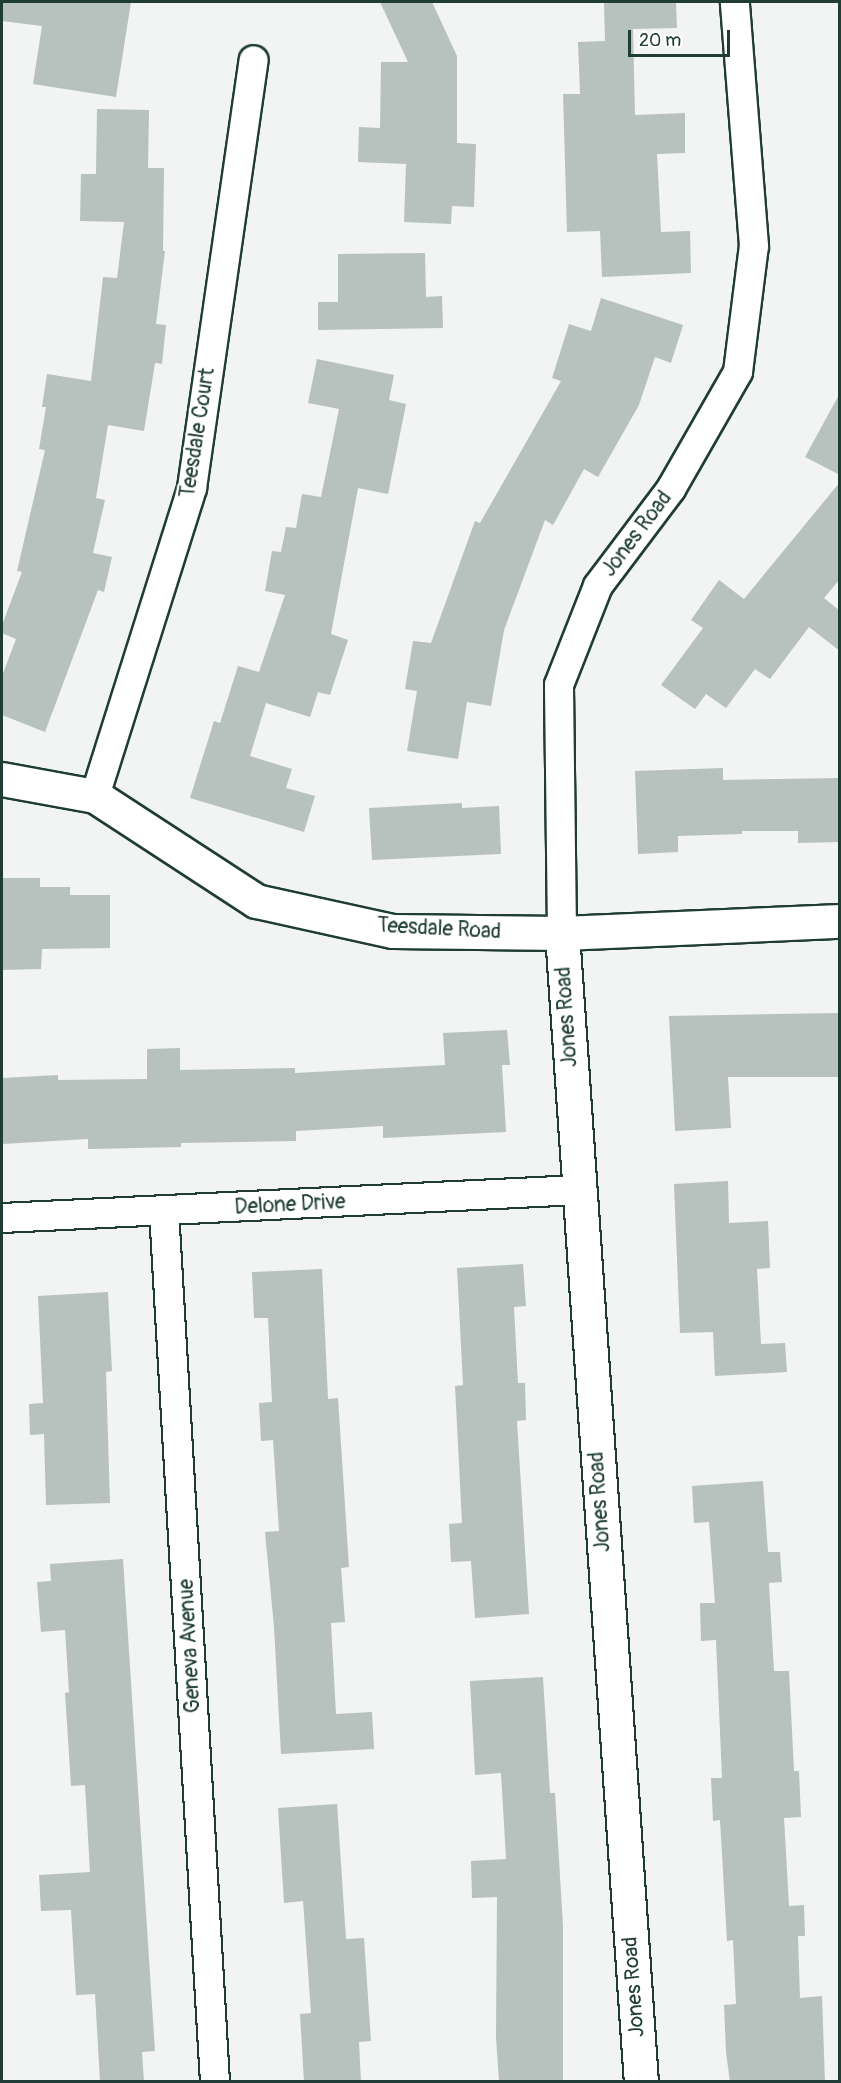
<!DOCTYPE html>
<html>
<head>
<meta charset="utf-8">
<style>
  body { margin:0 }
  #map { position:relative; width:841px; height:2083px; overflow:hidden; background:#f2f3f3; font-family:Pangolin,sans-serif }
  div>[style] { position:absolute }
  .building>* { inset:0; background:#b7c1bd }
  .roads { filter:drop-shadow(2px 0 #1f3d34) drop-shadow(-2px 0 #1f3d34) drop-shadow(0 2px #1f3d34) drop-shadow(0 -2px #1f3d34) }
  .minor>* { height:28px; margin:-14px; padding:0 14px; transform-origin:14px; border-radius:14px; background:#fff }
  .tertiary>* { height:33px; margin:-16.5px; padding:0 16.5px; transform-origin:16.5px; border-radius:16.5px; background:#fff }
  span { translate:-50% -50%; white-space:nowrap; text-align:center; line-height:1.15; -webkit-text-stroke:4.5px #fff; paint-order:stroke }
  .street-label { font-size:21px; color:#1f3d34 }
  .frame { position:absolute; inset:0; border:3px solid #1f3d34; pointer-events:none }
  .scale { position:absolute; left:628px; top:30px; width:102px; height:27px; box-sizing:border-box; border:3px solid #1f3d34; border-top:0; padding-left:8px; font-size:18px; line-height:21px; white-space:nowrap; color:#1f3d34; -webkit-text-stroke:4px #fff; paint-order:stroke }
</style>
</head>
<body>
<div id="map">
  <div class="building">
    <div style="clip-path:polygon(2px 2px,131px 2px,116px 97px,33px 84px,42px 26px,2px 21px)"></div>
    <div style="clip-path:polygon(380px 2px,432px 2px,457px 56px,457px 143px,476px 144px,474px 207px,452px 206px,451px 224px,404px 222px,406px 164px,358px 162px,359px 127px,380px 128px,381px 62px,408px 62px)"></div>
    <div style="clip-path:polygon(604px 2px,676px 2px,677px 28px,633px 29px,635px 115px,685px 113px,685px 153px,657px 154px,661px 232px,690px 231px,691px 273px,602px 277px,600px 231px,567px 232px,563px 94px,580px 94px,578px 42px,605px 41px)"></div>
    <div style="clip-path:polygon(97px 109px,149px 110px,148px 168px,164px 168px,163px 251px,165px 251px,156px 324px,166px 325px,162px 364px,155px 363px,144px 431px,108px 425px,96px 498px,105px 500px,93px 553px,112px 557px,104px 592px,98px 590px,45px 732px,2px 715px,2px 676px,16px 639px,2px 633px,2px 625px,22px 572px,17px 571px,45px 450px,39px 449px,46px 407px,42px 407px,47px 374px,91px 381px,103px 277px,117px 278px,124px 222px,80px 221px,81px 174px,96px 174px)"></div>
    <div style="clip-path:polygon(425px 253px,426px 297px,442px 296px,443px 328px,318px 330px,318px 302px,338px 302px,338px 254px)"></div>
    <div style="clip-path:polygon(601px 298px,683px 325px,671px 363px,655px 357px,639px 405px,598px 477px,584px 469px,553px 525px,545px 520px,504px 630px,491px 706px,467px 702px,458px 759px,407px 751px,417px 691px,405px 689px,413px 641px,431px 643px,475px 521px,480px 523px,561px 381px,552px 378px,569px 324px,591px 331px)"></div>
    <div style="clip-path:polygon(317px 359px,394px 375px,389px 400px,406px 404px,388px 494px,358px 488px,331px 634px,348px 640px,330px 695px,318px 692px,310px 717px,266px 703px,250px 756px,292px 769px,286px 788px,315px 796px,304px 832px,190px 798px,214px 721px,220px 723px,238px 666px,259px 672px,285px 595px,265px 591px,272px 551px,281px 552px,286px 527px,296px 528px,302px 494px,321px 497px,339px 409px,308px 403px)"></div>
    <div style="clip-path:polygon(840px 393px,840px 475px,805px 457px)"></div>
    <div style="clip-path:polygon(840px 482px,840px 579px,824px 598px,840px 611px,840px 651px,809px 627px,770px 679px,755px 669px,726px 708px,706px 694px,695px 709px,661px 685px,703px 628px,691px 620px,719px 580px,744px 599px)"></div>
    <div style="clip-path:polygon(723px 768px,723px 780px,840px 778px,840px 842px,798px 843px,798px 831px,742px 831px,742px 834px,678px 836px,678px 852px,638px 854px,635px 771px)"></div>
    <div style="clip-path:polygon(462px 803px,462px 808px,499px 806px,501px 854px,372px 860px,369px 808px)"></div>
    <div style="clip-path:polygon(2px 878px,40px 878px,40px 887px,70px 887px,70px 895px,110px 895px,110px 948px,42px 949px,41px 969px,2px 970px)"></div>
    <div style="clip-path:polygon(840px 1013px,840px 1077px,728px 1077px,731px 1128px,675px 1131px,669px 1016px)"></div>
    <div style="clip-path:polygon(507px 1030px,510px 1065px,502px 1065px,506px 1132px,383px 1138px,383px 1126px,296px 1131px,296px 1141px,181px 1143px,181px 1147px,88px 1149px,88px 1139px,2px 1144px,2px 1078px,58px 1075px,58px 1080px,147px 1079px,147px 1049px,180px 1048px,180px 1070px,295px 1068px,295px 1073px,445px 1065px,443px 1033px)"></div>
    <div style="clip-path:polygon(728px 1181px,729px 1223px,768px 1221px,770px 1268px,757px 1269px,761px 1344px,785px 1343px,787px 1372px,715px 1376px,713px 1332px,680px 1333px,674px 1184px)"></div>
    <div style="clip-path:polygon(523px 1264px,526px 1306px,514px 1307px,518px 1383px,525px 1383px,526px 1420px,517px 1421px,529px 1614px,475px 1618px,471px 1561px,451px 1562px,449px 1524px,462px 1523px,455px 1386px,463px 1385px,457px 1268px)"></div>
    <div style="clip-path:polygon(322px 1269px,328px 1399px,338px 1398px,349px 1567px,341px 1568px,345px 1622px,331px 1623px,336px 1714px,372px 1712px,374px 1749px,281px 1754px,274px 1627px,265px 1532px,279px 1531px,273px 1440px,261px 1441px,259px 1403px,272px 1402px,268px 1318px,254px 1318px,252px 1272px)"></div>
    <div style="clip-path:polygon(108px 1292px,112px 1371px,106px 1372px,110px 1503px,46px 1505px,44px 1434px,30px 1435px,29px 1404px,43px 1403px,38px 1296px)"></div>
    <div style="clip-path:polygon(763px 1481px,768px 1552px,780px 1552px,782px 1582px,769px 1583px,774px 1671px,789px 1671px,794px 1771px,799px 1771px,801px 1817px,784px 1818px,789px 1906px,804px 1905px,805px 1936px,798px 1936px,800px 1998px,822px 1996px,825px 2082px,730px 2082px,726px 2052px,724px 2005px,736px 2004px,733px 1940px,727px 1941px,720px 1820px,713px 1821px,711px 1778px,722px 1778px,716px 1640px,701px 1641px,700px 1603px,715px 1603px,709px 1522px,694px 1523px,692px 1486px)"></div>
    <div style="clip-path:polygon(123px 1559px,155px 2051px,142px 2052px,144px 2082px,100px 2082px,95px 1994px,76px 1995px,71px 1910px,41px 1911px,39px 1875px,90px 1872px,85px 1785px,71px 1786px,65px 1693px,69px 1692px,65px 1630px,41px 1632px,37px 1582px,51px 1581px,50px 1564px)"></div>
    <div style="clip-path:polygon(543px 1677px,550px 1793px,555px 1793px,563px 1926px,563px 2082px,499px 2082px,496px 2037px,497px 1897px,472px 1898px,471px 1861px,506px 1859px,501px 1773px,475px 1775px,470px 1681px)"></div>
    <div style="clip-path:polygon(337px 1804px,346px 1939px,364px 1938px,371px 2041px,359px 2042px,361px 2082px,304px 2082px,300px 2014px,311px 2013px,303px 1901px,284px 1903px,278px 1808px)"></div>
  </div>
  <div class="roads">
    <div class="minor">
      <div style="left:95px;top:796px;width:323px;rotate:-72.5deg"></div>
      <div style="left:192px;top:488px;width:432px;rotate:-81.8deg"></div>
      <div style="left:562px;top:933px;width:248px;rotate:-90.7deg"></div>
      <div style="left:559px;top:685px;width:106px;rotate:-68.5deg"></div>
      <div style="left:598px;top:586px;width:121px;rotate:-53deg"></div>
      <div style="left:671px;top:489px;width:135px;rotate:-60.2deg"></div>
      <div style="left:738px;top:372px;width:127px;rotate:-82.8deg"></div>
      <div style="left:754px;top:246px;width:245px;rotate:-94.5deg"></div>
      <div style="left:164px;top:1211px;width:872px;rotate:86.65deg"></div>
      <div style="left:2px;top:1218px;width:577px;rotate:-2.78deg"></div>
    </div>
    <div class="tertiary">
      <div style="left:2px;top:779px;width:95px;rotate:10.4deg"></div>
      <div style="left:95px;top:796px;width:192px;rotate:33.1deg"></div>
      <div style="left:256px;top:901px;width:140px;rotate:12.4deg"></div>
      <div style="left:393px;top:931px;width:169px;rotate:0.7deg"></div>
      <div style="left:562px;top:933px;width:278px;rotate:-2.5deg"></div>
      <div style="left:562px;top:933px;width:1152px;rotate:86.07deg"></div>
    </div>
  </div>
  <div class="street-label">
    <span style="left:198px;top:433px;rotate:-81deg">Teesdale Court</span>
    <span style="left:637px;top:534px;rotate:-53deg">Jones Road</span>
    <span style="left:439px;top:929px;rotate:3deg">Teesdale Road</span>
    <span style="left:567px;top:1017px;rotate:-94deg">Jones Road</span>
    <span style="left:290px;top:1205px;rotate:-3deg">Delone Drive</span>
    <span style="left:600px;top:1502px;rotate:-94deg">Jones Road</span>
    <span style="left:190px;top:1646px;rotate:-93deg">Geneva Avenue</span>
    <span style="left:634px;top:1987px;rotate:-94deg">Jones Road</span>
  </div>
  <div class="frame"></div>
  <div class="scale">20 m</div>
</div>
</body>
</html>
